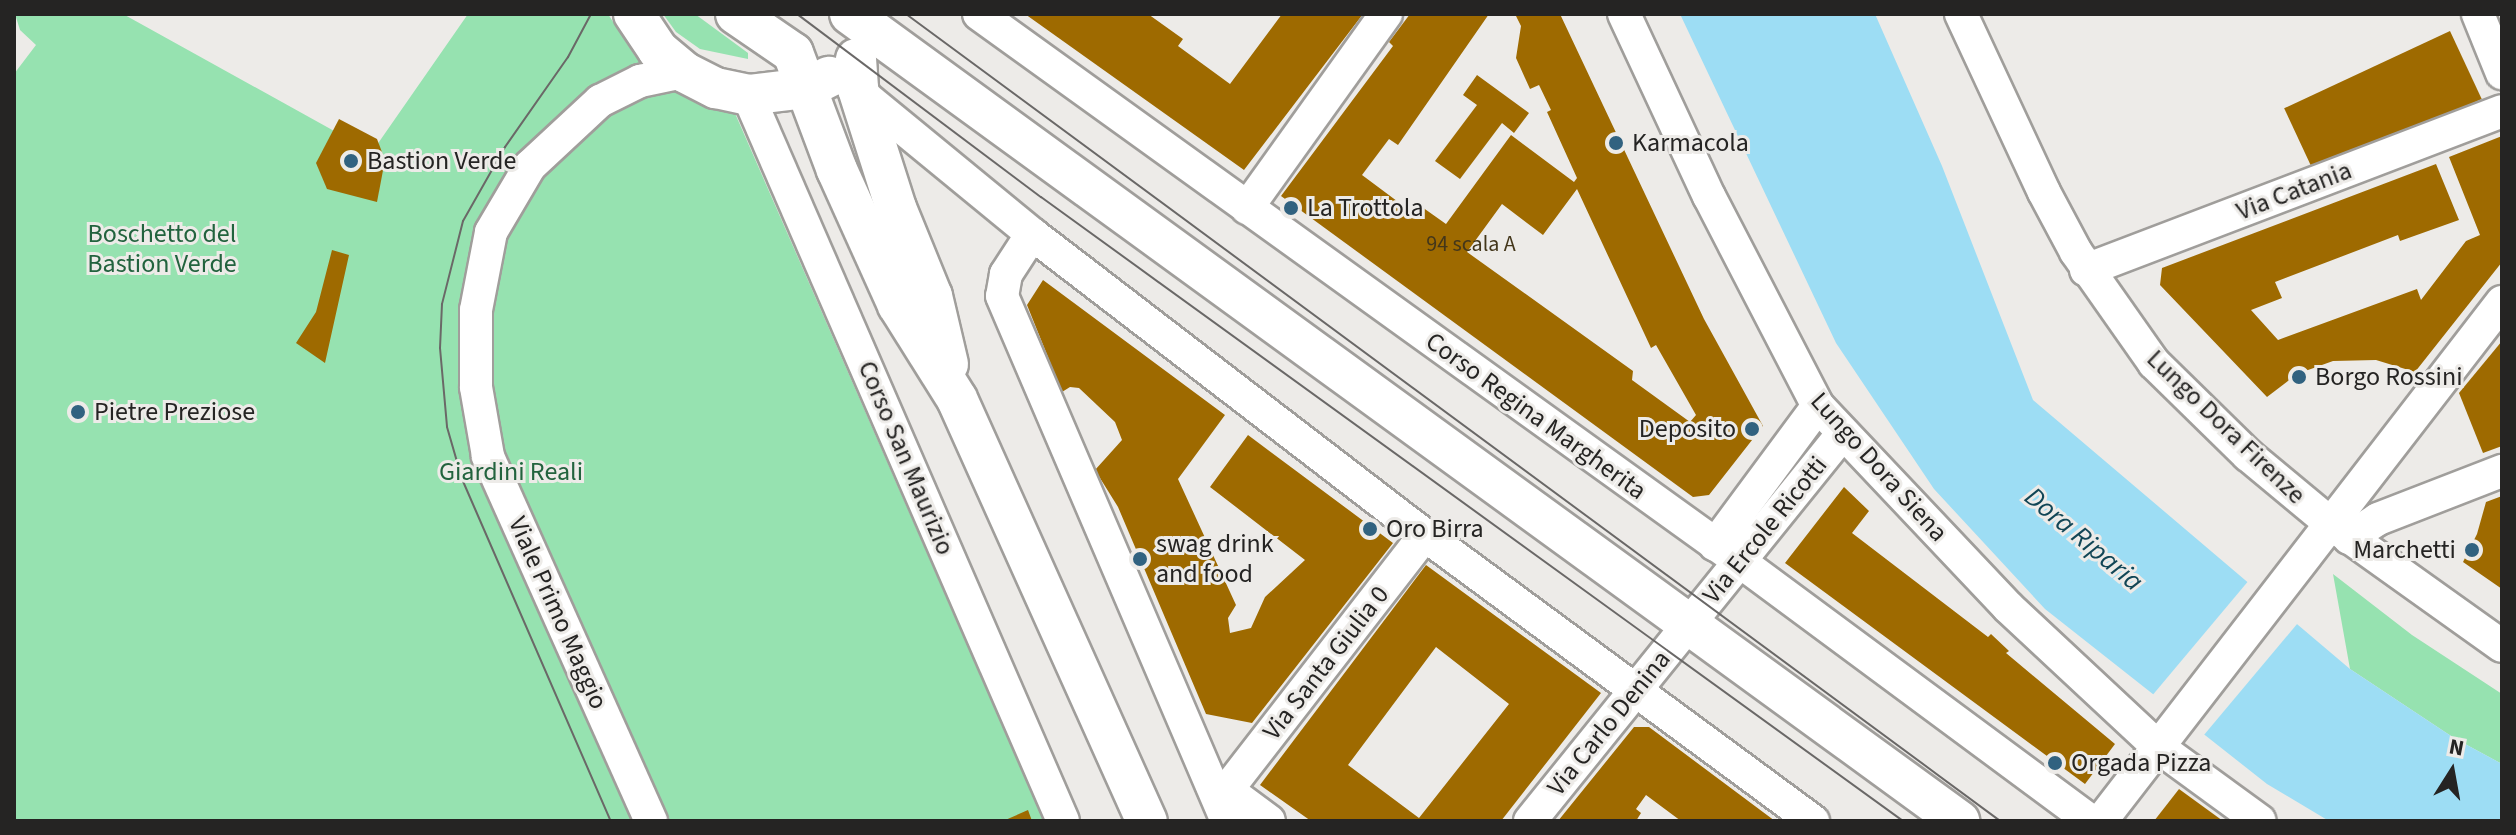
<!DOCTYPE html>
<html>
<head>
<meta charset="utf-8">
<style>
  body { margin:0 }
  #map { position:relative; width:2516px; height:835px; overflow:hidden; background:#edebe8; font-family:"Source Sans 3",sans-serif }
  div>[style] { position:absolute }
  .green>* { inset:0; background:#96e2b0 }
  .water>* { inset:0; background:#9dddf4 }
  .pier>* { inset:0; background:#edebe8; transform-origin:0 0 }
  .building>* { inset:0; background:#9e6a00; transform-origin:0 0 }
  .roads { filter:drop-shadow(2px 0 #a09e9b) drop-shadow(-2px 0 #a09e9b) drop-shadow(0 2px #a09e9b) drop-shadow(0 -2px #a09e9b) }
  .minor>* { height:32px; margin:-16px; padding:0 16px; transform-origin:16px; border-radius:16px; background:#fff }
  .major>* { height:40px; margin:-20px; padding:0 20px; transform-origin:20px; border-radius:20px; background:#fff }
  .tram>* { height:2px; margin:-1px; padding:0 1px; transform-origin:1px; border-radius:1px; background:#6a6867 }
  .dots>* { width:22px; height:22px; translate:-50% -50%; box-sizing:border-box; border:4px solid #edebe8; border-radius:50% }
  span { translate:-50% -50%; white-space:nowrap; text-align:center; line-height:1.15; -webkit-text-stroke:6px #edebe8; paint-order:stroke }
  .number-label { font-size:22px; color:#43361a }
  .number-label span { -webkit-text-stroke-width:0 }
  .poi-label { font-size:26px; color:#252423 }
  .left { translate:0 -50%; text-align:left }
  .right { translate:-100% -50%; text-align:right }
  .street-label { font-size:26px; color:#252423 }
  .park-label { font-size:26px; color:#22633e }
  .water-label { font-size:28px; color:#114656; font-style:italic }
  .frame { position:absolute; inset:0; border:16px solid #252423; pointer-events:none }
  .north { position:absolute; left:2412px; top:731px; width:80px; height:80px; -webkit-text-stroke:6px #edebe8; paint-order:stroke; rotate:11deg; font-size:22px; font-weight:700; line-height:32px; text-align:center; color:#252423 }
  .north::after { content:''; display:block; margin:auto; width:28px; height:36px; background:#252423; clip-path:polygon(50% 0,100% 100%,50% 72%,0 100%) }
</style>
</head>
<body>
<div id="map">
  <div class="green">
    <div style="clip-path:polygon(15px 14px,123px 14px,372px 152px,468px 14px,608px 14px,635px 56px,674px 89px,734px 111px,1044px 821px,14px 821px,14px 74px,36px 45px,20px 30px)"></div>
    <div style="clip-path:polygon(663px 14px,695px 14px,748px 53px,748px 59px,700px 49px,676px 32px)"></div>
    <div style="clip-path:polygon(2333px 574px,2412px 635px,2502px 694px,2502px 764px,2454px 738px,2350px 669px)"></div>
  </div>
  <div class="water">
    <div style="clip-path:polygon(1680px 14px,1875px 14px,1942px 166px,2033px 400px,2350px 669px,2454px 738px,2502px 764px,2502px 821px,2329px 821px,2267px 784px,2045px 609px,1934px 489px,1836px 343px)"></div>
  </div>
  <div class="pier">
    <div style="left:2250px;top:579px;width:65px;height:155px;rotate:40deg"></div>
  </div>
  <div class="building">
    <div style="clip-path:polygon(1025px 14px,1148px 14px,1183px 39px,1178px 46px,1230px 84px,1282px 14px,1363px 14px,1244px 170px)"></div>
    <div style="clip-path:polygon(evenodd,1410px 14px,1489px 14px,1398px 145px,1389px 139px,1362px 175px,1413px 213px,1422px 207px,1446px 224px,1511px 135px,1574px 182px,1577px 178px,1547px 112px,1551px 110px,1539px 85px,1530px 89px,1516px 58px,1521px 26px,1516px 16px,1560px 14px,1704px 319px,1763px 426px,1709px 495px,1693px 497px,1281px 196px,1393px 46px,1389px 42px,1410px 14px,1577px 189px,1651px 348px,1656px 345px,1696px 415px,1690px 422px,1632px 380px,1633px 371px,1467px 252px,1502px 204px,1543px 235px,1577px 189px)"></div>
    <div style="left:2450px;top:31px;width:75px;height:183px;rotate:65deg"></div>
    <div style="clip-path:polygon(1477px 75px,1529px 113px,1514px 133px,1502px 123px,1460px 179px,1435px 161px,1477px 105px,1463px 95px)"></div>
    <div style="clip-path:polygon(339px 119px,377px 139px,385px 160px,377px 202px,327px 189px,316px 163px)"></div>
    <div style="clip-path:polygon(2502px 136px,2502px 262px,2415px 372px,2376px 360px,2333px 361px,2297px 374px,2267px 397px,2160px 285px,2162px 268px,2436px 164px,2459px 220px,2400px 241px,2398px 235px,2275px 282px,2282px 298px,2251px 310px,2278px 340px,2417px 289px,2421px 300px,2466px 241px,2480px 235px,2449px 157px)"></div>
    <div style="clip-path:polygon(332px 250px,349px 255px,325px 363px,296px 343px,316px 312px)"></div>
    <div style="clip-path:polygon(1043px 280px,1225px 415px,1178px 479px,1236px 605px,1228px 618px,1230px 633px,1251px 628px,1265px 597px,1305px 560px,1210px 487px,1248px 435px,1393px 543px,1252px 723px,1206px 714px,1118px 507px,1095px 470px,1122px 440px,1115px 422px,1079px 388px,1070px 387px,1062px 392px,1027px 305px)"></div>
    <div style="clip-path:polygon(2502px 341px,2502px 446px,2483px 453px,2459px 393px)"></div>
    <div style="clip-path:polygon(1844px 487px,1869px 511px,1852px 533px,1988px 637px,1991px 634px,2009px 651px,2006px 653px,2115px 744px,2085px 784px,1785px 563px)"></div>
    <div style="clip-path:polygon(2502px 496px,2502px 589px,2463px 562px,2477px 534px,2486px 502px)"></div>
    <div style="clip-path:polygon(evenodd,1426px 565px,1601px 693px,1501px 821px,1311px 821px,1260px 785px,1426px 565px,1436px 647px,1509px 704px,1419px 818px,1348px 765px,1436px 647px)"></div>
    <div style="clip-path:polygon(1634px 727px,1649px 727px,1775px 821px,1681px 821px,1646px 795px,1636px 809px,1641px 813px,1636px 821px,1558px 821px)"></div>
    <div style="clip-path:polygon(2179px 789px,2223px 821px,2154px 821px)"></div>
    <div style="clip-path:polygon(1028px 810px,1032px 821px,1003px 821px)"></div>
  </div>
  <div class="roads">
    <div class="minor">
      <div style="left:979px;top:14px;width:940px;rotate:35.74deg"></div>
      <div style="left:1742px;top:563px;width:434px;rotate:36.5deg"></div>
      <div style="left:1624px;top:14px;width:201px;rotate:65deg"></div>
      <div style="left:1709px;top:196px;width:237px;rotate:62.6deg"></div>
      <div style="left:1818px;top:406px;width:277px;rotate:46.6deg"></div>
      <div style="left:2008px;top:607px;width:204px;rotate:43deg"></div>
      <div style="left:2157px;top:746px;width:127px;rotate:36.1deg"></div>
      <div style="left:1961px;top:14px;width:196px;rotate:65deg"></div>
      <div style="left:2044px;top:192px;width:68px;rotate:61.9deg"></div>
      <div style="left:2076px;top:252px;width:136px;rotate:54.9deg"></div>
      <div style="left:2154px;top:363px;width:132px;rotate:44.4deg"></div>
      <div style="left:2248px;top:455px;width:108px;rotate:39.7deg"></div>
      <div style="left:2331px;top:524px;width:210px;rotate:35.5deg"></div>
      <div style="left:2478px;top:14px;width:64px;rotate:67.9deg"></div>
      <div style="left:853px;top:87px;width:232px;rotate:39.4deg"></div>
      <div style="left:1032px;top:234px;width:481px;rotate:37.5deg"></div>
      <div style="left:1414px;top:527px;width:496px;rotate:36.4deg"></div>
      <div style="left:748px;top:95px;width:791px;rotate:66.54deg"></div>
      <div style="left:1247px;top:208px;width:239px;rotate:-54.4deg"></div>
      <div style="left:1032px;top:234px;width:48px;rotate:123deg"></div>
      <div style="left:1006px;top:274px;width:22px;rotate:100deg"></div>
      <div style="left:1002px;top:296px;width:571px;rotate:66.8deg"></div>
      <div style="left:2086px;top:270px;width:445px;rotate:-20.9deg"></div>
      <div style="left:2349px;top:538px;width:35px;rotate:-33deg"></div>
      <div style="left:2378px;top:519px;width:133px;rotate:-21.2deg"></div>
      <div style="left:1715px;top:545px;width:173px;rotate:-53.5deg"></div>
      <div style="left:1212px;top:785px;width:16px;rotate:18deg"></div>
      <div style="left:1227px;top:790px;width:52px;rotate:36.4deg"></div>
      <div style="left:1227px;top:790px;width:323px;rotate:-52.2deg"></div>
      <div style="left:651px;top:821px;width:400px;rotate:-114.1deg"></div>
      <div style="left:488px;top:456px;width:70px;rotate:-99.9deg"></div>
      <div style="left:476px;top:387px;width:77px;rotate:-90deg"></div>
      <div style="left:476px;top:310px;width:79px;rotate:-79.1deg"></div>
      <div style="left:491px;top:232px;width:77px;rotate:-59.4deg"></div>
      <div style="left:530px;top:166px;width:96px;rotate:-42.9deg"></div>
      <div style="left:600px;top:101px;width:45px;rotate:-26.6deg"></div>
      <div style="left:640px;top:81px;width:45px;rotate:-11.6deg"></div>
      <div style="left:1530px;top:821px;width:497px;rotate:-51.1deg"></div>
      <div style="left:2101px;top:821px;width:656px;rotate:-52.31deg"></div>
    </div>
    <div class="major">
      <div style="left:634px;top:14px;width:43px;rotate:56.3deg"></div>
      <div style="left:658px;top:50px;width:34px;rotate:40deg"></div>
      <div style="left:684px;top:72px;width:36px;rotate:27deg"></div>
      <div style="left:716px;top:88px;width:33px;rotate:12deg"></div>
      <div style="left:748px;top:95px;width:59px;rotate:-6.8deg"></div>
      <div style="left:807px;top:88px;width:25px;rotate:-27deg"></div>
      <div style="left:736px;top:14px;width:69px;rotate:34.4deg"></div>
      <div style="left:793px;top:53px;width:125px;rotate:69.4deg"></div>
      <div style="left:837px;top:170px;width:148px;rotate:65.7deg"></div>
      <div style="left:898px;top:305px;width:111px;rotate:57.9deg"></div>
      <div style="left:957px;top:399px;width:463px;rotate:65.8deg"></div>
      <div style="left:850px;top:14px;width:1372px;rotate:36.04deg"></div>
      <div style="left:856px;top:59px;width:30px;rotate:86deg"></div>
      <div style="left:858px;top:89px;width:125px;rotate:72.3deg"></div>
      <div style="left:896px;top:208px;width:95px;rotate:67.8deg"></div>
      <div style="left:932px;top:296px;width:70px;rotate:76.8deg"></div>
    </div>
  </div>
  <div class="tram">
    <div style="left:591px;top:14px;width:49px;rotate:118.1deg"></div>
    <div style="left:568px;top:57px;width:110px;rotate:125deg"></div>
    <div style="left:505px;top:147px;width:85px;rotate:119.6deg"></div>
    <div style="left:463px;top:221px;width:86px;rotate:104.2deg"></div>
    <div style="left:442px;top:304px;width:44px;rotate:92.6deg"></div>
    <div style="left:440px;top:348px;width:79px;rotate:84.9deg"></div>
    <div style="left:447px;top:427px;width:54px;rotate:73.9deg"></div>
    <div style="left:462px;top:479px;width:373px;rotate:66.5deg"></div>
    <div style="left:797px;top:14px;width:305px;rotate:36.9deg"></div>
    <div style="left:1041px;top:197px;width:1064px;rotate:35.9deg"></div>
    <div style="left:906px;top:14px;width:1359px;rotate:36.41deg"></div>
  </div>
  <div class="dots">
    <div style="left:1616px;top:143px;background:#316280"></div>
    <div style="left:351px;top:161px;background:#316280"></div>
    <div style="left:1291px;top:208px;background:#316280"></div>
    <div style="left:2299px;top:377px;background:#316280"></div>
    <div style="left:78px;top:412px;background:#316280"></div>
    <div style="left:1752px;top:429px;background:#316280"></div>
    <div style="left:1370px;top:529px;background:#316280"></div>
    <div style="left:2472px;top:550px;background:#316280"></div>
    <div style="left:1140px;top:559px;background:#316280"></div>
    <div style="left:2055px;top:763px;background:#316280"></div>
  </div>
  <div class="number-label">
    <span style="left:1471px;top:245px">94 scala A</span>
  </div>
  <div class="poi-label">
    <span class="left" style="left:1632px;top:143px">Karmacola</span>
    <span class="left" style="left:367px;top:161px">Bastion Verde</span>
    <span class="left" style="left:1307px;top:208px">La Trottola</span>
    <span class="left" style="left:2315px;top:377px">Borgo Rossini</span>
    <span class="left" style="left:94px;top:412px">Pietre Preziose</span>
    <span class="right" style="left:1736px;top:429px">Deposito</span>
    <span class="left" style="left:1386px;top:529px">Oro Birra</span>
    <span class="left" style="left:1156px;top:559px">swag drink<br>and food</span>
    <span class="right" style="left:2456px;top:550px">Marchetti</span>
    <span class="left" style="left:2071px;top:763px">Orgada Pizza</span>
  </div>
  <div class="street-label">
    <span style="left:2294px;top:191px;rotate:-21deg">Via Catania</span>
    <span style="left:1536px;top:416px;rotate:36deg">Corso Regina Margherita</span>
    <span style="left:2226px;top:427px;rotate:44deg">Lungo Dora Firenze</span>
    <span style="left:906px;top:458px;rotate:67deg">Corso San Maurizio</span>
    <span style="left:1879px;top:467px;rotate:48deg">Lungo Dora Siena</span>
    <span style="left:1765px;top:530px;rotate:-51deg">Via Ercole Ricotti</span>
    <span style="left:558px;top:613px;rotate:66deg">Viale Primo Maggio</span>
    <span style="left:1326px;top:663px;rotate:-52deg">Via Santa Giulia 0</span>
    <span style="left:1609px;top:723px;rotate:-51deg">Via Carlo Denina</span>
  </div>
  <div class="park-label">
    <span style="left:162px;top:249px">Boschetto del<br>Bastion Verde</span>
    <span style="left:511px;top:472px">Giardini Reali</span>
  </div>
  <div class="water-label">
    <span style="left:2084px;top:539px;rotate:40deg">Dora Riparia</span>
  </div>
  <div class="frame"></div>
  <div class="north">N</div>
</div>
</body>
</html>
